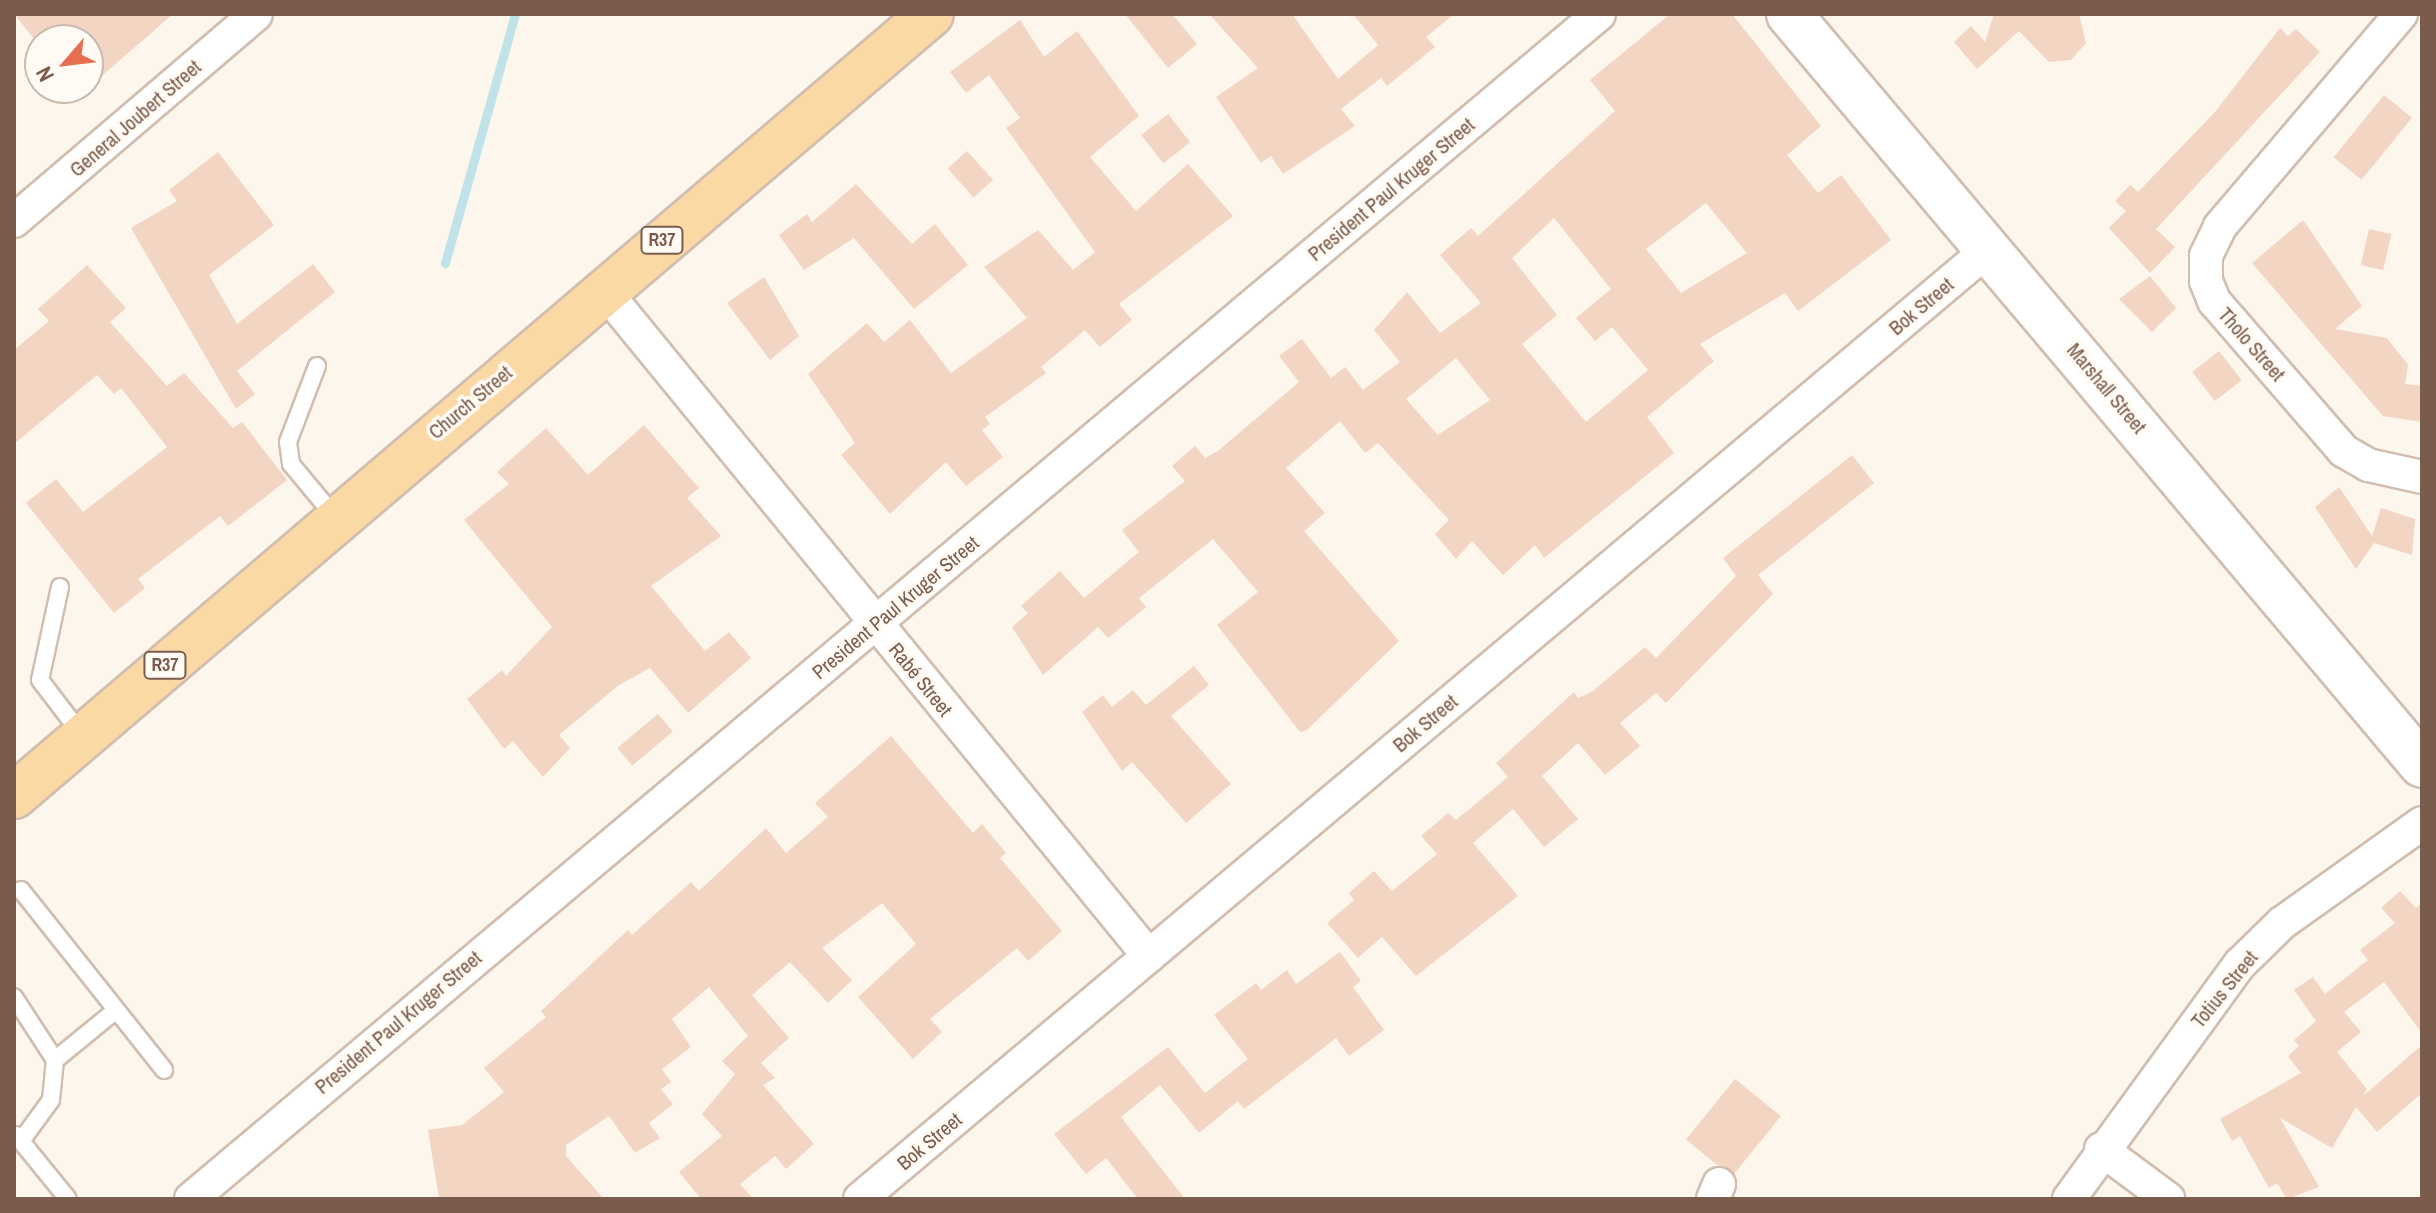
<!DOCTYPE html>
<html>
<head>
<meta charset="utf-8">
<style>
  body { margin:0 }
  #map { position:relative; width:2436px; height:1213px; overflow:hidden; background:#fdf6ec; font-family:"Archivo Narrow",sans-serif }
  div>[style] { position:absolute }
  .stream>* { height:9px; margin:-4.5px; padding:0 4.5px; transform-origin:4.5px; border-radius:4.5px; background:#bfe3e8 }
  .building>* { inset:0; background:#f3d5c3; transform-origin:0 0 }
  .roads { filter:drop-shadow(2px 0 #d1beb0) drop-shadow(-2px 0 #d1beb0) drop-shadow(0 2px #d1beb0) drop-shadow(0 -2px #d1beb0) }
  .lane>* { height:16px; margin:-8px; padding:0 8px; transform-origin:8px; border-radius:8px; background:#fff }
  .street>* { height:32px; margin:-16px; padding:0 16px; transform-origin:16px; border-radius:16px; background:#fff }
  .secondary>* { height:44px; margin:-22px; padding:0 22px; transform-origin:22px; border-radius:22px; background:#fff }
  .primary>* { height:44px; margin:-22px; padding:0 22px; transform-origin:22px; border-radius:22px; background:#fbd9a5 }
  span { translate:-50% -50%; white-space:nowrap; text-align:center; line-height:1.15; -webkit-text-stroke:7px #fffaf3; paint-order:stroke }
  .shield-label span { padding:2px 6px; background:#fffaf3; border:2px solid; border-radius:6px; -webkit-text-stroke-width:0 }
  .shield-label { font-size:18px; color:#7a5c4d; font-weight:700 }
  .street-label { font-size:20px; color:#7a5c4d }
  .frame { position:absolute; inset:0; border:16px solid #7a5c4d; pointer-events:none }
  .north { position:absolute; left:24px; top:24px; width:80px; height:80px; box-sizing:border-box; background:#fffaf3; border:2px solid #cabbb1; border-radius:50%; rotate:242deg; font-size:22px; font-weight:700; line-height:32px; text-align:center; color:#7a5c4d }
  .north::after { content:''; display:block; margin:auto; width:28px; height:36px; background:#e76f51; clip-path:polygon(50% 0,100% 100%,50% 72%,0 100%) }
</style>
</head>
<body>
<div id="map">
  <div class="stream">
    <div style="left:445px;top:263px;width:259px;rotate:-74.3deg"></div>
  </div>
  <div class="building">
    <div style="clip-path:polygon(14px 14px,173px 14px,88px 88px,88px 40px,35px 40px)"></div>
    <div style="clip-path:polygon(1125px 14px,1172px 14px,1197px 44px,1168px 68px)"></div>
    <div style="clip-path:polygon(1209px 14px,1292px 14px,1338px 79px,1378px 45px,1353px 14px,1454px 14px,1426px 37px,1435px 47px,1387px 86px,1381px 78px,1341px 109px,1355px 126px,1283px 174px,1271px 156px,1261px 163px,1216px 97px,1258px 68px)"></div>
    <div style="clip-path:polygon(evenodd,1670px 14px,1732px 14px,1821px 126px,1787px 155px,1818px 193px,1841px 175px,1891px 240px,1798px 311px,1785px 293px,1700px 344px,1714px 361px,1647px 417px,1674px 453px,1544px 558px,1535px 545px,1503px 575px,1472px 541px,1456px 559px,1435px 534px,1449px 520px,1378px 443px,1365px 453px,1340px 421px,1286px 468px,1325px 513px,1304px 531px,1399px 641px,1307px 730px,1300px 732px,1217px 625px,1258px 592px,1213px 539px,1139px 598px,1146px 607px,1108px 638px,1098px 627px,1043px 675px,1012px 627px,1028px 613px,1021px 606px,1060px 571px,1084px 598px,1139px 552px,1122px 530px,1185px 481px,1172px 466px,1195px 446px,1205px 458px,1218px 451px,1299px 382px,1279px 356px,1302px 339px,1331px 378px,1345px 367px,1363px 390px,1400px 362px,1374px 330px,1407px 292px,1440px 333px,1481px 303px,1440px 255px,1471px 228px,1478px 236px,1615px 111px,1590px 80px,1670px 14px,1706px 203px,1747px 253px,1681px 293px,1646px 249px,1706px 203px,1670px 14px,1554px 218px,1611px 289px,1576px 318px,1595px 341px,1612px 327px,1648px 370px,1586px 422px,1522px 344px,1557px 315px,1512px 258px,1554px 218px,1670px 14px,1456px 358px,1490px 400px,1438px 435px,1406px 399px,1456px 358px)"></div>
    <div style="clip-path:polygon(1994px 14px,2079px 14px,2086px 43px,2071px 60px,2049px 62px,2019px 31px,1977px 69px,1954px 42px,1971px 26px,1985px 42px)"></div>
    <div style="clip-path:polygon(1020px 20px,1044px 57px,1077px 31px,1139px 116px,1090px 157px,1136px 211px,1188px 164px,1233px 216px,1119px 304px,1132px 320px,1100px 347px,1085px 330px,1041px 367px,1046px 373px,985px 417px,990px 424px,982px 430px,1003px 457px,966px 486px,946px 462px,890px 514px,841px 455px,855px 443px,808px 374px,867px 323px,884px 342px,910px 320px,951px 373px,1027px 318px,984px 267px,1038px 230px,1073px 270px,1095px 252px,1006px 128px,1020px 118px,989px 75px,966px 93px,950px 72px)"></div>
    <div style="clip-path:polygon(2280px 28px,2288px 36px,2296px 29px,2320px 52px,2156px 229px,2175px 247px,2150px 273px,2109px 228px,2126px 211px,2115px 201px,2130px 185px,2138px 192px,2215px 112px)"></div>
    <div style="left:2384px;top:95px;width:36px;height:80px;rotate:39deg"></div>
    <div style="left:1168px;top:114px;width:36px;height:34px;rotate:52deg"></div>
    <div style="left:967px;top:151px;width:39px;height:26px;rotate:48deg"></div>
    <div style="clip-path:polygon(218px 152px,274px 225px,209px 275px,237px 324px,313px 264px,335px 292px,237px 371px,255px 394px,236px 409px,131px 228px,177px 201px,169px 190px)"></div>
    <div style="clip-path:polygon(856px 184px,912px 244px,935px 224px,968px 265px,914px 309px,854px 238px,804px 270px,779px 235px,807px 214px,812px 222px)"></div>
    <div style="clip-path:polygon(2303px 220px,2362px 306px,2335px 329px,2387px 338px,2408px 365px,2405px 384px,2422px 386px,2422px 422px,2383px 416px,2252px 263px)"></div>
    <div style="left:2369px;top:229px;width:23px;height:37px;rotate:13deg"></div>
    <div style="clip-path:polygon(87px 265px,126px 308px,110px 322px,167px 386px,184px 373px,233px 428px,242px 422px,287px 480px,228px 526px,220px 516px,138px 579px,145px 588px,114px 613px,26px 503px,56px 479px,83px 512px,167px 447px,121px 388px,114px 394px,97px 375px,14px 444px,14px 350px,49px 321px,38px 309px)"></div>
    <div style="clip-path:polygon(2150px 276px,2176px 308px,2152px 332px,2119px 299px)"></div>
    <div style="clip-path:polygon(764px 277px,799px 336px,770px 360px,727px 303px)"></div>
    <div style="left:2219px;top:351px;width:37px;height:34px;rotate:52deg"></div>
    <div style="clip-path:polygon(644px 425px,699px 488px,687px 498px,721px 536px,651px 586px,705px 651px,729px 632px,751px 658px,688px 713px,650px 668px,619px 685px,559px 735px,570px 748px,543px 777px,513px 741px,504px 749px,467px 699px,502px 670px,506px 676px,552px 627px,464px 520px,509px 484px,497px 472px,546px 428px,588px 475px)"></div>
    <div style="clip-path:polygon(1852px 455px,1874px 483px,1758px 575px,1773px 594px,1666px 703px,1656px 693px,1620px 723px,1640px 746px,1605px 775px,1578px 743px,1542px 776px,1578px 819px,1544px 847px,1513px 809px,1473px 843px,1518px 896px,1416px 976px,1382px 937px,1358px 958px,1327px 923px,1354px 900px,1349px 893px,1374px 871px,1392px 891px,1437px 854px,1421px 836px,1448px 813px,1456px 820px,1508px 777px,1496px 763px,1574px 692px,1578px 698px,1593px 691px,1645px 647px,1656px 658px,1736px 576px,1723px 558px)"></div>
    <div style="clip-path:polygon(2339px 487px,2372px 536px,2381px 508px,2415px 519px,2412px 555px,2374px 543px,2356px 569px,2315px 507px)"></div>
    <div style="clip-path:polygon(1194px 666px,1209px 685px,1171px 716px,1231px 784px,1186px 823px,1132px 762px,1122px 771px,1082px 712px,1103px 695px,1112px 707px,1133px 690px,1146px 705px)"></div>
    <div style="left:658px;top:714px;width:23px;height:53px;rotate:50deg"></div>
    <div style="clip-path:polygon(891px 736px,973px 833px,982px 824px,1006px 853px,1000px 858px,1062px 931px,1028px 961px,1017px 948px,930px 1019px,942px 1032px,913px 1059px,858px 997px,916px 944px,882px 903px,822px 948px,852px 980px,828px 1003px,790px 962px,752px 995px,789px 1038px,761px 1063px,775px 1078px,763px 1085px,814px 1144px,786px 1169px,775px 1156px,740px 1184px,753px 1199px,701px 1199px,679px 1172px,722px 1136px,702px 1114px,735px 1074px,722px 1061px,748px 1036px,709px 987px,672px 1019px,691px 1047px,662px 1069px,671px 1082px,661px 1089px,673px 1104px,649px 1123px,660px 1138px,635px 1153px,609px 1116px,566px 1145px,566px 1156px,604px 1199px,439px 1199px,428px 1130px,462px 1125px,504px 1092px,484px 1068px,546px 1017px,541px 1011px,628px 930px,632px 935px,691px 882px,699px 891px,766px 828px,786px 853px,828px 817px,815px 803px)"></div>
    <div style="clip-path:polygon(2400px 891px,2416px 908px,2422px 903px,2422px 1033px,2384px 982px,2344px 1012px,2361px 1032px,2337px 1052px,2367px 1089px,2363px 1096px,2422px 1045px,2422px 1093px,2377px 1132px,2356px 1107px,2332px 1148px,2280px 1118px,2319px 1187px,2287px 1199px,2277px 1183px,2269px 1188px,2240px 1136px,2232px 1141px,2220px 1119px,2301px 1073px,2288px 1056px,2299px 1046px,2294px 1040px,2316px 1021px,2294px 990px,2313px 977px,2325px 994px,2368px 960px,2360px 950px,2395px 923px,2381px 908px)"></div>
    <div style="clip-path:polygon(1340px 952px,1361px 981px,1353px 987px,1384px 1030px,1349px 1056px,1336px 1038px,1244px 1109px,1238px 1101px,1199px 1133px,1160px 1085px,1121px 1117px,1185px 1199px,1138px 1199px,1106px 1158px,1086px 1174px,1054px 1134px,1168px 1047px,1205px 1093px,1248px 1059px,1214px 1015px,1256px 983px,1261px 990px,1287px 970px,1296px 984px)"></div>
    <div style="left:1735px;top:1079px;width:59px;height:78px;rotate:39deg"></div>
  </div>
  <div class="roads">
    <div class="lane">
      <div style="left:317px;top:366px;width:81px;rotate:110.9deg"></div>
      <div style="left:288px;top:442px;width:22px;rotate:82deg"></div>
      <div style="left:291px;top:464px;width:70px;rotate:50.2deg"></div>
      <div style="left:60px;top:587px;width:95px;rotate:102.1deg"></div>
      <div style="left:40px;top:680px;width:69px;rotate:52.6deg"></div>
      <div style="left:21px;top:890px;width:230px;rotate:51.5deg"></div>
      <div style="left:14px;top:997px;width:75px;rotate:56.9deg"></div>
      <div style="left:55px;top:1060px;width:40px;rotate:95.7deg"></div>
      <div style="left:51px;top:1100px;width:51px;rotate:126.2deg"></div>
      <div style="left:55px;top:1060px;width:79px;rotate:-39.3deg"></div>
      <div style="left:16px;top:1135px;width:82px;rotate:50.9deg"></div>
    </div>
    <div class="street">
      <div style="left:2401px;top:14px;width:280px;rotate:130.4deg"></div>
      <div style="left:2220px;top:227px;width:32px;rotate:116deg"></div>
      <div style="left:2206px;top:256px;width:25px;rotate:90deg"></div>
      <div style="left:2206px;top:281px;width:22px;rotate:68deg"></div>
      <div style="left:2214px;top:301px;width:198px;rotate:49.1deg"></div>
      <div style="left:2344px;top:451px;width:28px;rotate:30deg"></div>
      <div style="left:2368px;top:465px;width:55px;rotate:12.5deg"></div>
      <div style="left:14px;top:221px;width:318px;rotate:-40.5deg"></div>
      <div style="left:603px;top:289px;width:862px;rotate:50.7deg"></div>
      <div style="left:2101px;top:1149px;width:84px;rotate:36.7deg"></div>
      <div style="left:191px;top:1199px;width:1840px;rotate:-40.08deg"></div>
      <div style="left:860px;top:1199px;width:1477px;rotate:-40.08deg"></div>
      <div style="left:1713px;top:1199px;width:16px;rotate:-68deg"></div>
      <div style="left:2069px;top:1199px;width:291px;rotate:-54deg"></div>
      <div style="left:2240px;top:964px;width:59px;rotate:-44.3deg"></div>
      <div style="left:2282px;top:923px;width:172px;rotate:-35.5deg"></div>
    </div>
    <div class="secondary">
      <div style="left:1789px;top:14px;width:982px;rotate:49.87deg"></div>
    </div>
    <div class="primary">
      <div style="left:14px;top:796px;width:1205px;rotate:-40.46deg"></div>
    </div>
  </div>
  <div class="shield-label">
    <span style="left:662px;top:240px">R37</span>
    <span style="left:165px;top:665px">R37</span>
  </div>
  <div class="street-label">
    <span style="left:135px;top:118px;rotate:-41deg">General Joubert Street</span>
    <span style="left:1391px;top:189px;rotate:-40deg">President Paul Kruger Street</span>
    <span style="left:1921px;top:306px;rotate:-40deg">Bok Street</span>
    <span style="left:2252px;top:344px;rotate:49deg">Tholo Street</span>
    <span style="left:2107px;top:388px;rotate:50deg">Marshall Street</span>
    <span style="left:470px;top:402px;rotate:-40deg">Church Street</span>
    <span style="left:895px;top:607px;rotate:-40deg">President Paul Kruger Street</span>
    <span style="left:921px;top:679px;rotate:51deg">Rabé Street</span>
    <span style="left:1425px;top:723px;rotate:-40deg">Bok Street</span>
    <span style="left:2224px;top:989px;rotate:-51deg">Totius Street</span>
    <span style="left:398px;top:1022px;rotate:-40deg">President Paul Kruger Street</span>
    <span style="left:929px;top:1141px;rotate:-40deg">Bok Street</span>
  </div>
  <div class="frame"></div>
  <div class="north">N</div>
</div>
</body>
</html>
